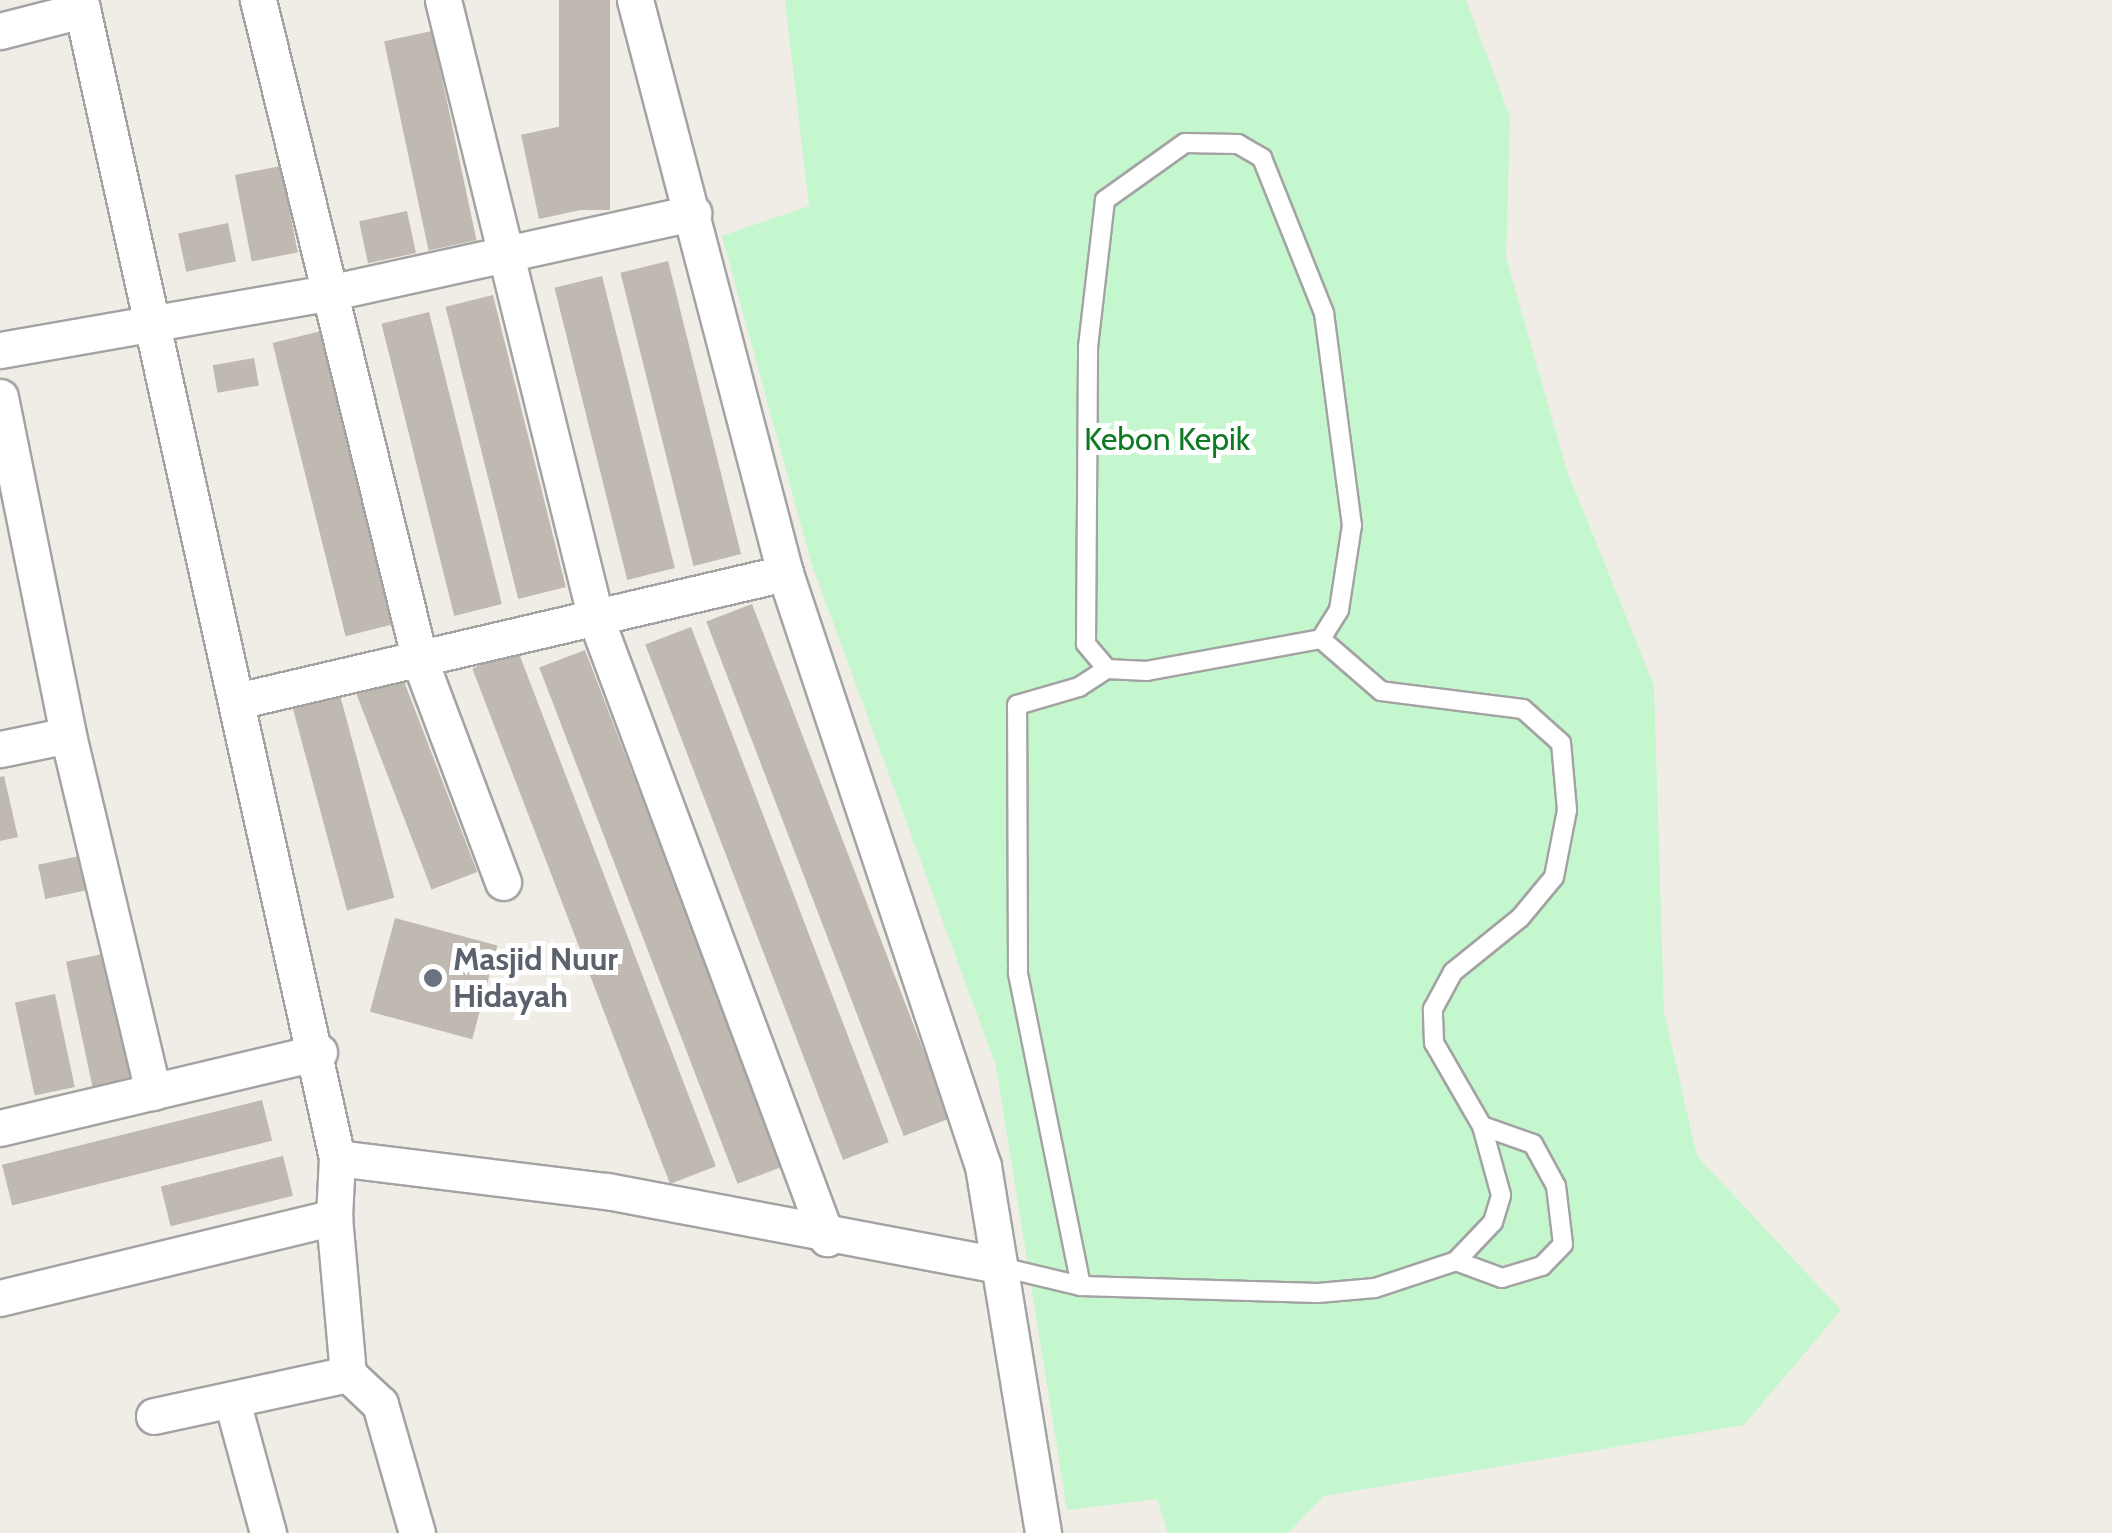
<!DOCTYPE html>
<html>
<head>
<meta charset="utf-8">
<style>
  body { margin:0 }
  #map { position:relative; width:2112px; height:1533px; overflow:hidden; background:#efede5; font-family:Cabin,sans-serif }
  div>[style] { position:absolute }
  .park>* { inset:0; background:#c4f7cd }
  .building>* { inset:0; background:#bfb9b2; transform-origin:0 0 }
  .roads { filter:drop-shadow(2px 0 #a3a3a3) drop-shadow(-2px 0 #a3a3a3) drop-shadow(0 2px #a3a3a3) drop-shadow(0 -2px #a3a3a3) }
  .lane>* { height:18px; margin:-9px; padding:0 9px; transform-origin:9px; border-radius:9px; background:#fff }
  .street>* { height:35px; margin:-17.5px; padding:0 17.5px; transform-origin:17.5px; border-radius:17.5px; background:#fff }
  .dots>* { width:28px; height:28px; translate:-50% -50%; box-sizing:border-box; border:5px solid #fff; border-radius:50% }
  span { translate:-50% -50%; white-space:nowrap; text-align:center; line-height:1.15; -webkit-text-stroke:10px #fff; paint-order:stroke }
  .park-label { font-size:32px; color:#107924 }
  .worship-label { font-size:32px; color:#5b616d; font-weight:700 }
  .left { translate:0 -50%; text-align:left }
</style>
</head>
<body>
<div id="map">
  <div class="park">
    <div style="clip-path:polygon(785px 0,1466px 0,1510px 117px,1506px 258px,1566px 468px,1654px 686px,1664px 1012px,1697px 1156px,1841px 1310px,1744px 1425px,1324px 1496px,1288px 1533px,1168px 1533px,1157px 1499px,1067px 1510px,996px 1066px,812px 565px,722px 236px,809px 206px)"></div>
  </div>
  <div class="building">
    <div style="left:559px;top:0;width:51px;height:210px"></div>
    <div style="left:432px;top:31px;width:214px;height:49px;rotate:78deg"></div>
    <div style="left:572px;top:124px;width:86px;height:52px;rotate:78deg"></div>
    <div style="left:281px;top:166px;width:88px;height:47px;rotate:79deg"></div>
    <div style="left:407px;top:211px;width:43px;height:49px;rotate:78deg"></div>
    <div style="left:228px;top:223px;width:39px;height:51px;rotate:78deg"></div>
    <div style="left:668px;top:261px;width:302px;height:49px;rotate:76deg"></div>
    <div style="left:602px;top:276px;width:301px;height:49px;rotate:76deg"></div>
    <div style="left:493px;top:295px;width:301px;height:49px;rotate:76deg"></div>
    <div style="left:429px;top:312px;width:301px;height:49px;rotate:76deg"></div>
    <div style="left:321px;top:331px;width:302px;height:50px;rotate:76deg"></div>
    <div style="left:254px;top:358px;width:28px;height:42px;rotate:80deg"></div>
    <div style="left:752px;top:604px;width:551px;height:49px;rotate:69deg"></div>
    <div style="left:691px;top:627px;width:552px;height:49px;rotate:69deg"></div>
    <div style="left:585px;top:650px;width:553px;height:49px;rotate:69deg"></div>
    <div style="left:518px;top:651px;width:552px;height:49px;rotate:69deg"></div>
    <div style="left:402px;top:676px;width:210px;height:49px;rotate:69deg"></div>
    <div style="left:340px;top:695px;width:210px;height:49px;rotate:75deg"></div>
    <div style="clip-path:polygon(4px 776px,18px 837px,0 841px,0 777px)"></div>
    <div style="left:84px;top:855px;width:35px;height:47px;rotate:78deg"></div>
    <div style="left:395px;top:918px;width:106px;height:97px;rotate:15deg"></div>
    <div style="left:107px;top:953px;width:131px;height:42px;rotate:78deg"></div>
    <div style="left:55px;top:994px;width:95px;height:41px;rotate:78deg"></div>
    <div style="left:262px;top:1100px;width:42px;height:268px;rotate:76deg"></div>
    <div style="left:283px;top:1156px;width:41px;height:126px;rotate:76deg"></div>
  </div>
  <div class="roads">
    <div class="lane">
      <div style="left:1185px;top:143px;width:53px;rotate:1.1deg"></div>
      <div style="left:1238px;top:144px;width:28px;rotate:30deg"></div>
      <div style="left:1262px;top:158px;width:167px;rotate:68.2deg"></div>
      <div style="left:1324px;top:313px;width:214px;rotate:82.5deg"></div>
      <div style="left:1352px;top:525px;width:86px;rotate:98.7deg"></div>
      <div style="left:1339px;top:610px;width:34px;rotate:122deg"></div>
      <div style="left:1321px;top:639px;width:177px;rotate:169.6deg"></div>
      <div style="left:1147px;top:671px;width:40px;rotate:-177.1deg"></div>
      <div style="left:1107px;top:669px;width:33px;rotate:-130deg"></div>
      <div style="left:1086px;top:644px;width:297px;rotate:-89.6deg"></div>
      <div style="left:1088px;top:347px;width:148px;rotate:-83.4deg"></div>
      <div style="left:1105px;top:200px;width:98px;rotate:-35.5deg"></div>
      <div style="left:1456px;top:1261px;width:49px;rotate:20.3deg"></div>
      <div style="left:1502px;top:1278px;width:42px;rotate:-16.7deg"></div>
      <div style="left:1542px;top:1266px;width:30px;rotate:-46deg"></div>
      <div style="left:1563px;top:1244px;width:58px;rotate:-96.9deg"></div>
      <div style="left:1556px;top:1186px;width:48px;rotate:-118.7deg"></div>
      <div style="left:1533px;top:1144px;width:54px;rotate:-160.6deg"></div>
      <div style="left:997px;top:1266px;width:86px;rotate:13.4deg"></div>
      <div style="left:1081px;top:1286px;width:237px;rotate:1.7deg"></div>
      <div style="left:1318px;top:1293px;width:57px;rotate:-5deg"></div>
      <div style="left:1375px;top:1288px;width:85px;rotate:-18.4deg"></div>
      <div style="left:1456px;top:1261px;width:54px;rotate:-46.5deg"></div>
      <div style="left:1493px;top:1222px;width:28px;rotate:-73deg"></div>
      <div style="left:1501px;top:1195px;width:72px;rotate:-105.4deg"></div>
      <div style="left:1482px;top:1126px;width:96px;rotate:-120deg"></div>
      <div style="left:1434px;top:1043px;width:34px;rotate:-92deg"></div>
      <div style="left:1433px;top:1009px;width:42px;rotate:-61.6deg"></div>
      <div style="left:1453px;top:972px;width:86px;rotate:-38.9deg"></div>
      <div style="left:1520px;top:918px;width:53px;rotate:-50.3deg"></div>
      <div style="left:1554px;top:877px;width:68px;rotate:-79deg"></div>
      <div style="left:1567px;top:810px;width:67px;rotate:-95.1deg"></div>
      <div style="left:1561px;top:743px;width:51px;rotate:-138.2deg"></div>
      <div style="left:1523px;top:709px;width:143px;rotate:-172.8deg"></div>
      <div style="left:1381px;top:691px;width:79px;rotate:-139.1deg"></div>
      <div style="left:1081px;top:1286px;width:319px;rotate:-101.4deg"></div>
      <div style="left:1018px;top:973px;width:268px;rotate:-90.2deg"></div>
      <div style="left:1017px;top:705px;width:65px;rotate:-16.2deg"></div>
      <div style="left:1079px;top:687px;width:33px;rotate:-33deg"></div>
    </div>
    <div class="street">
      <div style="left:258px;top:0;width:681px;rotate:76.23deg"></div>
      <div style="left:420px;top:661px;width:236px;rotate:69.4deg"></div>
      <div style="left:443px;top:0;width:638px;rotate:76.12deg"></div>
      <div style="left:596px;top:619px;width:661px;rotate:69.54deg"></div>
      <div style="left:635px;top:0;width:592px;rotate:75.33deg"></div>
      <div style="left:785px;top:573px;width:625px;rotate:71.54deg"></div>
      <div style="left:983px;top:1166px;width:372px;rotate:80.7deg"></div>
      <div style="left:0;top:31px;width:85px;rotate:-14.4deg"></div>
      <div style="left:0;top:350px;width:338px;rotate:-9.9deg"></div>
      <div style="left:333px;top:292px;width:369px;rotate:-12.4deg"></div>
      <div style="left:0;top:397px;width:345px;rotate:78.6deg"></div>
      <div style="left:68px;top:735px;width:367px;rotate:76.6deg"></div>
      <div style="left:237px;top:701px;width:563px;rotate:-13.15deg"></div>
      <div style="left:0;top:749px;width:69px;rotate:-11.6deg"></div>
      <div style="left:0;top:1128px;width:328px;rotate:-13.4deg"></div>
      <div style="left:337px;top:1158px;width:272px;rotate:7deg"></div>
      <div style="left:607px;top:1191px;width:397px;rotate:10.7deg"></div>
      <div style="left:334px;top:1217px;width:158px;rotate:84.9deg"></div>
      <div style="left:0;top:1298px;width:344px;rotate:-13.6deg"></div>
      <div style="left:334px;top:1217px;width:59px;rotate:-87.1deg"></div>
      <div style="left:337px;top:1158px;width:1186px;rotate:-102.51deg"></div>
      <div style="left:232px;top:1401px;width:137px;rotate:74.7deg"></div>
      <div style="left:154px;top:1416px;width:198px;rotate:-12.2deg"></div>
      <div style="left:348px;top:1374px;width:44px;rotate:43.2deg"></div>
      <div style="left:380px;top:1404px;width:134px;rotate:74deg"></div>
    </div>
  </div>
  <div class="dots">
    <div style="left:433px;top:978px;background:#6b7280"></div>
  </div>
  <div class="park-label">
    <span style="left:1167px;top:439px">Kebon Kepik</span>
  </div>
  <div class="worship-label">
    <span class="left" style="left:453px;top:978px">Masjid Nuur<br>Hidayah</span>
  </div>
</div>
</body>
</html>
